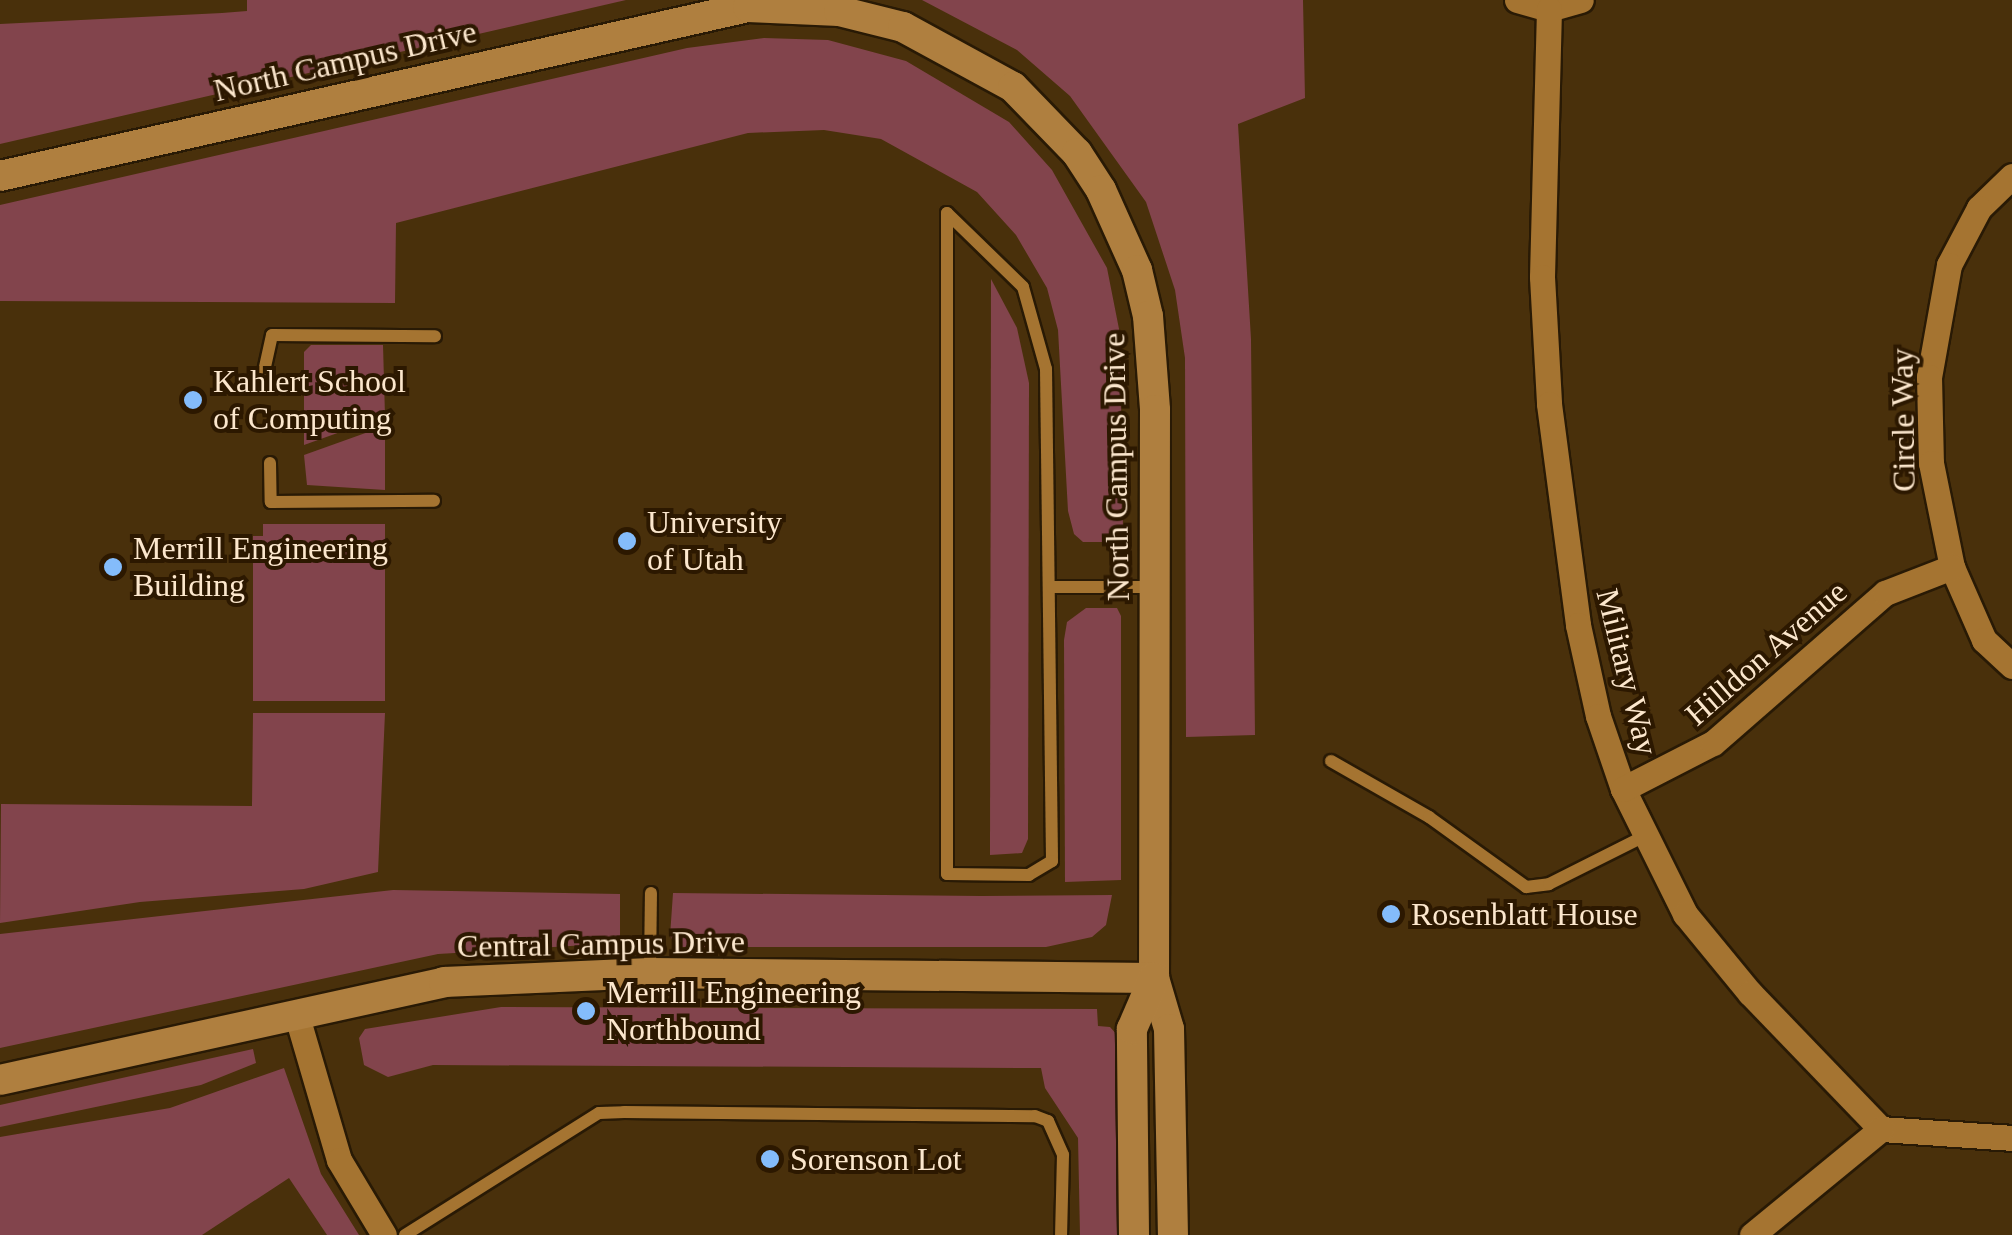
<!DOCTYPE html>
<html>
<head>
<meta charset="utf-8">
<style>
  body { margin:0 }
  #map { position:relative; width:2012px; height:1235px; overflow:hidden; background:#49300b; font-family:Georgia,serif }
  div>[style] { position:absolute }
  .green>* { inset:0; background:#82444c }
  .roads { filter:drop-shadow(2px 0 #291a05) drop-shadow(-2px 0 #291a05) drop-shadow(0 2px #291a05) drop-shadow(0 -2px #291a05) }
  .lane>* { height:12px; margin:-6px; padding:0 6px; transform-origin:6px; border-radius:6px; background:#a57431 }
  .street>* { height:25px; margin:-12.5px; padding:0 12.5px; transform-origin:12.5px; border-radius:12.5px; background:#a57431 }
  .secondary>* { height:30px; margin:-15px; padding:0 15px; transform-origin:15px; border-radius:15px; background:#af7f3f }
  .dots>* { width:28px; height:28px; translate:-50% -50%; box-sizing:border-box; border:5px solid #2c1800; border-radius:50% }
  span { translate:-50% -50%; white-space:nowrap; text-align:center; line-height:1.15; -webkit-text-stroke:8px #2c1800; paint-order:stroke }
  .street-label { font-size:32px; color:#fce7cd }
  .poi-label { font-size:32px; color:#fce7cd }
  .left { translate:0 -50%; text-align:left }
</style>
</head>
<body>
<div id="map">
  <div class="green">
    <div style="clip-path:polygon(247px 0,626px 0,0 144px,0 24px,222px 13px,247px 11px)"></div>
    <div style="clip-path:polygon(922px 0,1303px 0,1305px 98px,1238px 124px,1251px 339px,1255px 735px,1186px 737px,1185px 358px,1175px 290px,1146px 202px,1070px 96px,1017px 50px)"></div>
    <div style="clip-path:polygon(764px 38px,828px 40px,906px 61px,1009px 122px,1052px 170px,1107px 268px,1120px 334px,1123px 530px,1115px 542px,1083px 542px,1074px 534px,1068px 511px,1058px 330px,1047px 288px,1016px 235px,977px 192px,881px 139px,824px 130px,748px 133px,396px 223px,395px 303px,0 301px,0 205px,687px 48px)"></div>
    <div style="clip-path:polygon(991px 279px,1017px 328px,1029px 383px,1028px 839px,1022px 853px,990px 855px)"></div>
    <div style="clip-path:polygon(311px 345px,383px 345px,385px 416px,304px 445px,304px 352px)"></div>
    <div style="clip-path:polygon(385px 426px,385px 490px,307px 485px,304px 455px)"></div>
    <div style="clip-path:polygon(263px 524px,385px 524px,385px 701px,253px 701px,253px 536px,263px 536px)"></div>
    <div style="clip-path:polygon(1086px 608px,1117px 608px,1121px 616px,1121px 880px,1065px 882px,1064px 640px,1067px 622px)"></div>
    <div style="clip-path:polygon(253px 713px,385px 713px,378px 872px,304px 889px,140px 902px,0 923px,1px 804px,252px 806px)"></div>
    <div style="clip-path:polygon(393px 890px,620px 894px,620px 943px,438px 954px,0 1048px,0 934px)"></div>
    <div style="clip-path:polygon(673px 893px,981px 896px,1112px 895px,1106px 925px,1092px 937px,1046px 947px,677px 947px,670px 936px)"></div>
    <div style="clip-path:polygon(501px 1007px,1097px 1009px,1098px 1026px,1110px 1027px,1119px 1037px,1119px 1235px,1080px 1235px,1078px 1138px,1045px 1088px,1041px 1068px,433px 1065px,388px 1077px,364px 1065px,359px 1038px,365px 1029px)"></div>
    <div style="clip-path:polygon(253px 1049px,256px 1063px,201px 1085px,0 1127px,0 1105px)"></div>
    <div style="clip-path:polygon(284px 1068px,321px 1174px,359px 1235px,327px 1235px,289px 1178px,202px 1235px,0 1235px,0 1137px,170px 1108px)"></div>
  </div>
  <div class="roads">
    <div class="lane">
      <div style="left:947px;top:213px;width:106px;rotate:44.2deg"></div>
      <div style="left:1023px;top:287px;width:85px;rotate:74.3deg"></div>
      <div style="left:1046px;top:369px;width:492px;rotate:89.3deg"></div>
      <div style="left:1052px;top:861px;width:27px;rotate:149deg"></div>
      <div style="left:1029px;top:875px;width:82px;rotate:-179.3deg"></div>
      <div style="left:947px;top:874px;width:661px;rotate:-90deg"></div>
      <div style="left:261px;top:385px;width:51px;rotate:-77.6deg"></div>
      <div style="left:272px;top:335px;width:163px;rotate:0.4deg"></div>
      <div style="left:270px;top:463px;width:39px;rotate:89deg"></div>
      <div style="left:271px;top:502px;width:163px;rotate:-0.4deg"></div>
      <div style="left:1052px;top:587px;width:101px"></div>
      <div style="left:1331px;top:761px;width:113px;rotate:29.7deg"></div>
      <div style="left:1429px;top:817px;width:120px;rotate:35.8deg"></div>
      <div style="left:1526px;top:887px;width:23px;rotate:-7deg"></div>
      <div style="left:1549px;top:884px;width:105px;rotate:-26.6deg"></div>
      <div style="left:650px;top:971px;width:78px;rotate:-89.3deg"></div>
      <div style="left:405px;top:1235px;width:229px;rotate:-32.2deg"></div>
      <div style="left:599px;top:1113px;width:25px;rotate:-2deg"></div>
      <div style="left:624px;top:1112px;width:411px;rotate:0.6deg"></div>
      <div style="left:1035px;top:1116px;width:14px;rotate:21deg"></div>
      <div style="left:1048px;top:1121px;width:37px;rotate:66deg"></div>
      <div style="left:1063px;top:1155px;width:80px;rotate:91.4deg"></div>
    </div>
    <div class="street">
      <div style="left:1517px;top:0;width:33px;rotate:16deg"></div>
      <div style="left:1549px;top:9px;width:33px;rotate:-16deg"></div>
      <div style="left:1549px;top:9px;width:268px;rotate:91.5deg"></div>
      <div style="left:1542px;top:277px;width:127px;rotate:86.8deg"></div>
      <div style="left:1549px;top:404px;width:223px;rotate:82.5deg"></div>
      <div style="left:1578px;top:625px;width:93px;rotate:77.6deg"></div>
      <div style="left:1598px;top:716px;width:77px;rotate:71.1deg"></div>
      <div style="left:1623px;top:789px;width:140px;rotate:63.6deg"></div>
      <div style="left:1685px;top:914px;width:102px;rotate:50.6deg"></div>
      <div style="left:1750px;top:993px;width:189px;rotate:46.1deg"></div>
      <div style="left:1881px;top:1129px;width:131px;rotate:3.9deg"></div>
      <div style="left:2012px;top:176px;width:46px;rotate:135.9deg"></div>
      <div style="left:1979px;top:208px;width:64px;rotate:117.8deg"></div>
      <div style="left:1949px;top:265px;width:114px;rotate:100.1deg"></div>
      <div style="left:1929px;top:377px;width:86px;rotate:88.7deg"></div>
      <div style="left:1931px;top:463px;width:106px;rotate:78.6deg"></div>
      <div style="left:1952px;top:567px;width:80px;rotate:66.3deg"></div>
      <div style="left:1984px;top:640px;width:38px;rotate:43deg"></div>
      <div style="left:1623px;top:789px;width:101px;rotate:-27.1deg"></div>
      <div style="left:1713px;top:743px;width:228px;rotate:-41.1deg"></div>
      <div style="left:1885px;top:593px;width:72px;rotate:-21.2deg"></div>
      <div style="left:296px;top:1013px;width:153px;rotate:73.7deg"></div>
      <div style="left:339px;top:1160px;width:87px;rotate:59deg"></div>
      <div style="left:1752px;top:1235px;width:167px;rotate:-39.4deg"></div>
    </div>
    <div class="secondary">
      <div style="left:0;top:176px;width:767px;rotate:-12.73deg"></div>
      <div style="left:748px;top:7px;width:91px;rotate:2.5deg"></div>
      <div style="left:839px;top:11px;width:66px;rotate:14deg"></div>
      <div style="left:903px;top:27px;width:125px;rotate:28.6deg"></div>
      <div style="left:1013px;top:87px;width:92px;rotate:45.9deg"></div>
      <div style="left:1077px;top:153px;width:44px;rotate:57deg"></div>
      <div style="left:1101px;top:190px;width:88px;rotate:65.8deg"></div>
      <div style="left:1137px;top:270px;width:47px;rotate:76.6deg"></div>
      <div style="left:1148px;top:316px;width:94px;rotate:85.7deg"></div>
      <div style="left:1155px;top:410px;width:568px;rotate:90.1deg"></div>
      <div style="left:1154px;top:978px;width:53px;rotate:73.6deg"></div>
      <div style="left:1169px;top:1029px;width:206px;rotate:88.9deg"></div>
      <div style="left:0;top:1080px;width:455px;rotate:-12.4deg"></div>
      <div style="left:444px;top:982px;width:206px;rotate:-2.5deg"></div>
      <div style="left:650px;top:973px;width:504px;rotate:0.57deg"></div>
      <div style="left:1134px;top:1235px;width:206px;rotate:-90.6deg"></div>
      <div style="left:1132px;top:1029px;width:56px;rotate:-66.7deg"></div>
    </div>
  </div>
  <div class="dots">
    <div style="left:193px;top:400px;background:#84bcfb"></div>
    <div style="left:627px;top:541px;background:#84bcfb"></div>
    <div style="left:113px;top:567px;background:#84bcfb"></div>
    <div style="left:1391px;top:914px;background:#84bcfb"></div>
    <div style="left:586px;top:1011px;background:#84bcfb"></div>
    <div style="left:770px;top:1159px;background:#84bcfb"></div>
  </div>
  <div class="street-label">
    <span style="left:345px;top:61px;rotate:-13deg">North Campus Drive</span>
    <span style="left:1903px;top:420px;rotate:-91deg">Circle Way</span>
    <span style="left:1116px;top:467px;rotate:-91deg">North Campus Drive</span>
    <span style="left:1766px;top:653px;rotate:-41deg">Hilldon Avenue</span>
    <span style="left:1627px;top:672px;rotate:76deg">Military Way</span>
    <span style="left:601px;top:944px;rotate:-1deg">Central Campus Drive</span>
  </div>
  <div class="poi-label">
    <span class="left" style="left:213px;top:400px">Kahlert School<br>of Computing</span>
    <span class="left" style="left:647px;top:541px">University<br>of Utah</span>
    <span class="left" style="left:133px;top:567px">Merrill Engineering<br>Building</span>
    <span class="left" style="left:1411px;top:914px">Rosenblatt House</span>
    <span class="left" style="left:606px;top:1011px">Merrill Engineering<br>Northbound</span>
    <span class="left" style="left:790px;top:1159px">Sorenson Lot</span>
  </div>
</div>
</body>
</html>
